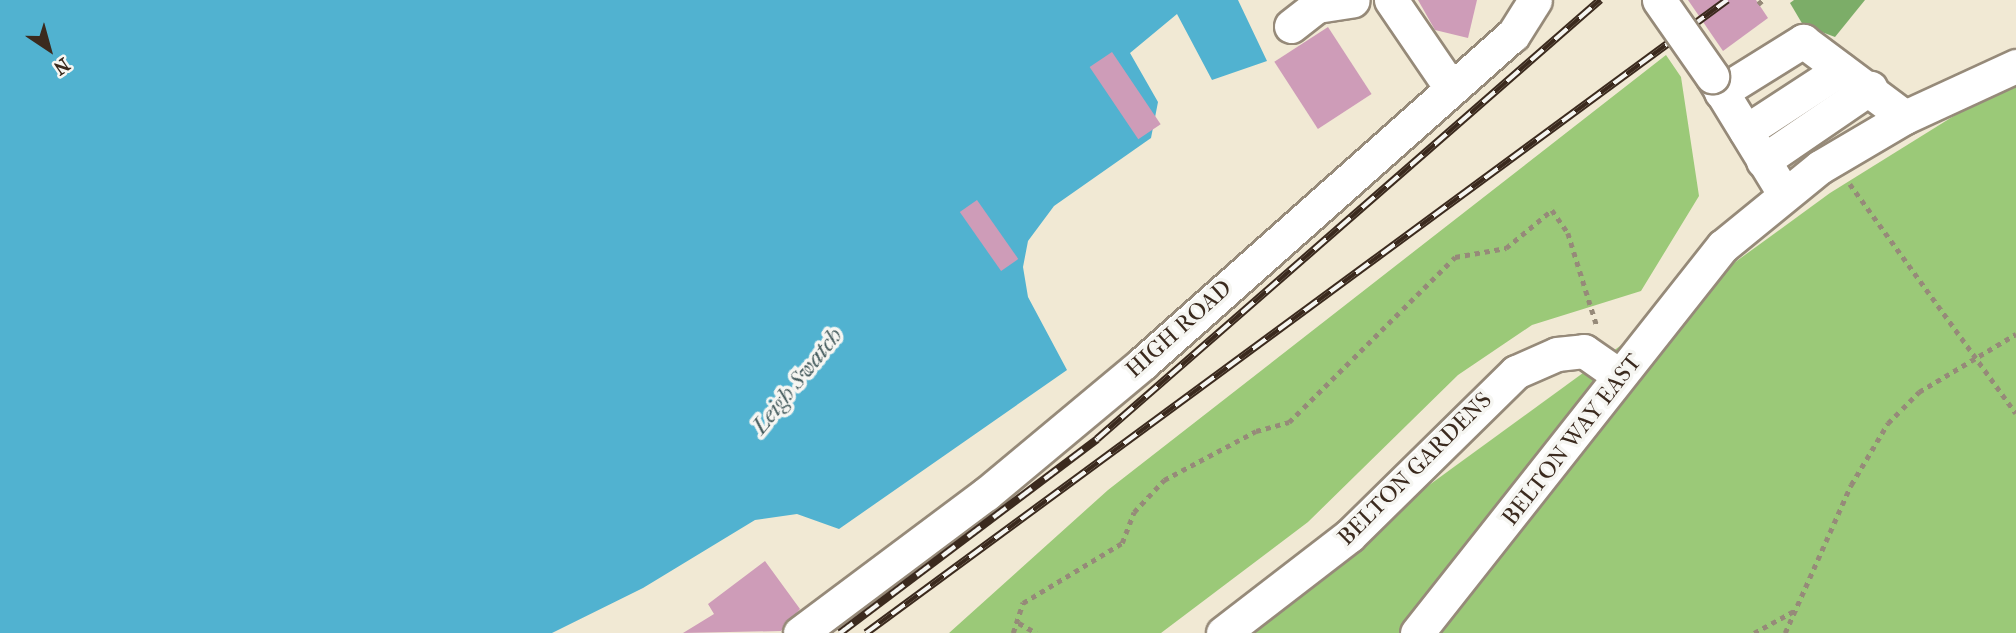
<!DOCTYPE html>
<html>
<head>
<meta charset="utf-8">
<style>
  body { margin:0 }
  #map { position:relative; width:2016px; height:633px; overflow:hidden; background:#f1e9d4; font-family:"IM FELL French Canon",serif }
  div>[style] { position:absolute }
  .green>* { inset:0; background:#9bc978 }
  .forest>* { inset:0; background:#7cad68 }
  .water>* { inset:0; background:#51b2d0 }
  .building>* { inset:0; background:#ce9cb8; transform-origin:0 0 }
  .path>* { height:4.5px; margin-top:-2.25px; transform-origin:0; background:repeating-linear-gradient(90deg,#968a79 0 5px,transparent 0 10px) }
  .roads { filter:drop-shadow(2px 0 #968a79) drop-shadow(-2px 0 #968a79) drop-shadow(0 2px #968a79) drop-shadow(0 -2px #968a79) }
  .minor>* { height:33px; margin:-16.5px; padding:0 16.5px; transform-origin:16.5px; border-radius:16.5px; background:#fff }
  .rail>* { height:8px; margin-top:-4px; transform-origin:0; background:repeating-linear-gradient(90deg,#f6f6f2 0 16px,#3b2a1e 0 32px); box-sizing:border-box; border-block:2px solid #3b2a1e }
  .bridges { filter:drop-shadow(2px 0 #968a79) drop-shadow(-2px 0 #968a79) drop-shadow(0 2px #968a79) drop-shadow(0 -2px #968a79) }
  .minor-bridge>* { height:33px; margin:-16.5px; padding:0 16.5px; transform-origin:16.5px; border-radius:16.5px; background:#fff }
  span { translate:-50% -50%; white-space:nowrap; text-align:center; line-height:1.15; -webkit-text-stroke:7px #f6f6f2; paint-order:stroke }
  .street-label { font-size:23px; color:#3b2a1e }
  .water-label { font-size:24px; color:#435a5c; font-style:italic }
  .north { position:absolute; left:14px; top:14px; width:70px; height:70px; -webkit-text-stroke:5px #f6f6f2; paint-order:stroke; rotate:144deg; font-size:19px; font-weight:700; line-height:28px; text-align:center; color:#3b2a1e }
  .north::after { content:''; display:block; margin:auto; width:24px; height:32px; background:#3b2a1e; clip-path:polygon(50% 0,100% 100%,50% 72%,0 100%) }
</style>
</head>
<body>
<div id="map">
  <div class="green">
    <div style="clip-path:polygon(1666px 55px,1681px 77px,1699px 196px,1641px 291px,1532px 325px,1458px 375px,1308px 522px,1161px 633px,949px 633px,1108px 490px)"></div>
    <div style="clip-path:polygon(2016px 86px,2016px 633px,1226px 633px,1830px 193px,1957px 114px)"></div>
  </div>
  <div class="forest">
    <div style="clip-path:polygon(1794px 0,1865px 0,1835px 37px,1803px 25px,1790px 3px)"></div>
  </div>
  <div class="water">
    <div style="clip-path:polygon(0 0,1238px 0,1267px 61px,1212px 80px,1177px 14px,1130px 53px,1158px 102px,1151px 138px,1054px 206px,1028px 241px,1023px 267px,1028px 297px,1067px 370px,839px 529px,797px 514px,755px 520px,643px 588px,552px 633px,0 633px)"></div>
  </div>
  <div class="building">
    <div style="clip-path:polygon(1418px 0,1477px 0,1468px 38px,1435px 30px)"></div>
    <div style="clip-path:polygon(1688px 0,1756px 0,1768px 18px,1723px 51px)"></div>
    <div style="left:1328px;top:27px;width:80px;height:64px;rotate:57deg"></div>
    <div style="left:1112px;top:52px;width:87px;height:27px;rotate:56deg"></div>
    <div style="left:977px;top:200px;width:72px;height:21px;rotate:55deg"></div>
    <div style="clip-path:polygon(765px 561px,800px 609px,781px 631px,683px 633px,714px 614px,708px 604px)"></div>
  </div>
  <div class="path">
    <div style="left:1758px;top:4px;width:6px;rotate:-39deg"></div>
    <div style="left:1850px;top:184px;width:283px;rotate:54.1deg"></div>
    <div style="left:1019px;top:623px;width:20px;rotate:30deg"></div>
    <div style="left:1013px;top:633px;width:32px;rotate:-72deg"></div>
    <div style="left:1023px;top:603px;width:116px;rotate:-31.2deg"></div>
    <div style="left:1122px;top:543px;width:33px;rotate:-69deg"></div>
    <div style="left:1134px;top:512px;width:44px;rotate:-46.8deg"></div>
    <div style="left:1164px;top:480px;width:104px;rotate:-28deg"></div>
    <div style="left:1256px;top:431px;width:34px;rotate:-15deg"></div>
    <div style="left:1289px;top:422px;width:234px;rotate:-44.8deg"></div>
    <div style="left:1455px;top:257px;width:52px;rotate:-10deg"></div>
    <div style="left:1506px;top:248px;width:60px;rotate:-39.6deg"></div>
    <div style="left:1552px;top:210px;width:28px;rotate:55deg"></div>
    <div style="left:1568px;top:233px;width:97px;rotate:72.7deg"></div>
    <div style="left:1754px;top:633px;width:46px;rotate:-28.8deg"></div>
    <div style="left:1785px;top:633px;width:162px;rotate:-66deg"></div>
    <div style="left:1851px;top:485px;width:72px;rotate:-59.2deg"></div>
    <div style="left:1888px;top:423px;width:44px;rotate:-45deg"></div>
    <div style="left:1919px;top:392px;width:113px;rotate:-30.9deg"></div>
  </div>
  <div class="roads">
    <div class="minor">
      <div style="left:1391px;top:0;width:107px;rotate:55.7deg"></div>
      <div style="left:1291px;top:26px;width:33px;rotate:-38deg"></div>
      <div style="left:1317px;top:6px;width:36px;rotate:-9deg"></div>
      <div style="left:1712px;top:76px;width:136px;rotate:58.5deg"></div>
      <div style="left:1721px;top:92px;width:97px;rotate:-31.9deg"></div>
      <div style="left:1803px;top:41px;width:127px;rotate:36.7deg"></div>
      <div style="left:1746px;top:131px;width:113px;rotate:-33.1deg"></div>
      <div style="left:1763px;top:161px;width:130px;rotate:-34.3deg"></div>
      <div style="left:800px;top:633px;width:232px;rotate:-36.8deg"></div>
      <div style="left:986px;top:494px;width:204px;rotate:-39.8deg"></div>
      <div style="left:1143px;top:363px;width:494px;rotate:-41.6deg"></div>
      <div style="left:1513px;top:35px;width:41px;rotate:-57.8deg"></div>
      <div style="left:1223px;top:633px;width:159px;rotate:-37.6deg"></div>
      <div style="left:1349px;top:536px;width:234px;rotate:-44.5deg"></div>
      <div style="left:1516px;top:372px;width:45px;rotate:-23.7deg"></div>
      <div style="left:1557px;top:354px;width:27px;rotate:-6deg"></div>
      <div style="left:1584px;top:351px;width:40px;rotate:34.9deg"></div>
      <div style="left:1417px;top:633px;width:493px;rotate:-51.7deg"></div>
      <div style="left:1723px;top:246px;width:125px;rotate:-39.2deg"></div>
      <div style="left:1820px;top:167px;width:99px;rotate:-30.5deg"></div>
      <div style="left:1905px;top:117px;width:122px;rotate:-24.7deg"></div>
    </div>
  </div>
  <div class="rail">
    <div style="left:840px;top:633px;width:322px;rotate:-37deg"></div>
    <div style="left:1097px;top:439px;width:668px;rotate:-41.11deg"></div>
    <div style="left:866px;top:633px;width:1069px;rotate:-36.32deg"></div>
  </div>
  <div class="bridges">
    <div class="minor-bridge">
      <div style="left:1659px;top:0;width:93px;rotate:55.1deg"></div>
    </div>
  </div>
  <div class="street-label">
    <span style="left:1179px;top:329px;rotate:-42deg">HIGH ROAD</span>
    <span style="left:1572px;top:440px;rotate:-52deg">BELTON WAY EAST</span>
    <span style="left:1415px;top:469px;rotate:-45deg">BELTON GARDENS</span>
  </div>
  <div class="water-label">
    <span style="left:797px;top:381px;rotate:-51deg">Leigh Swatch</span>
  </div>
  <div class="north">N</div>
</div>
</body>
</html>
